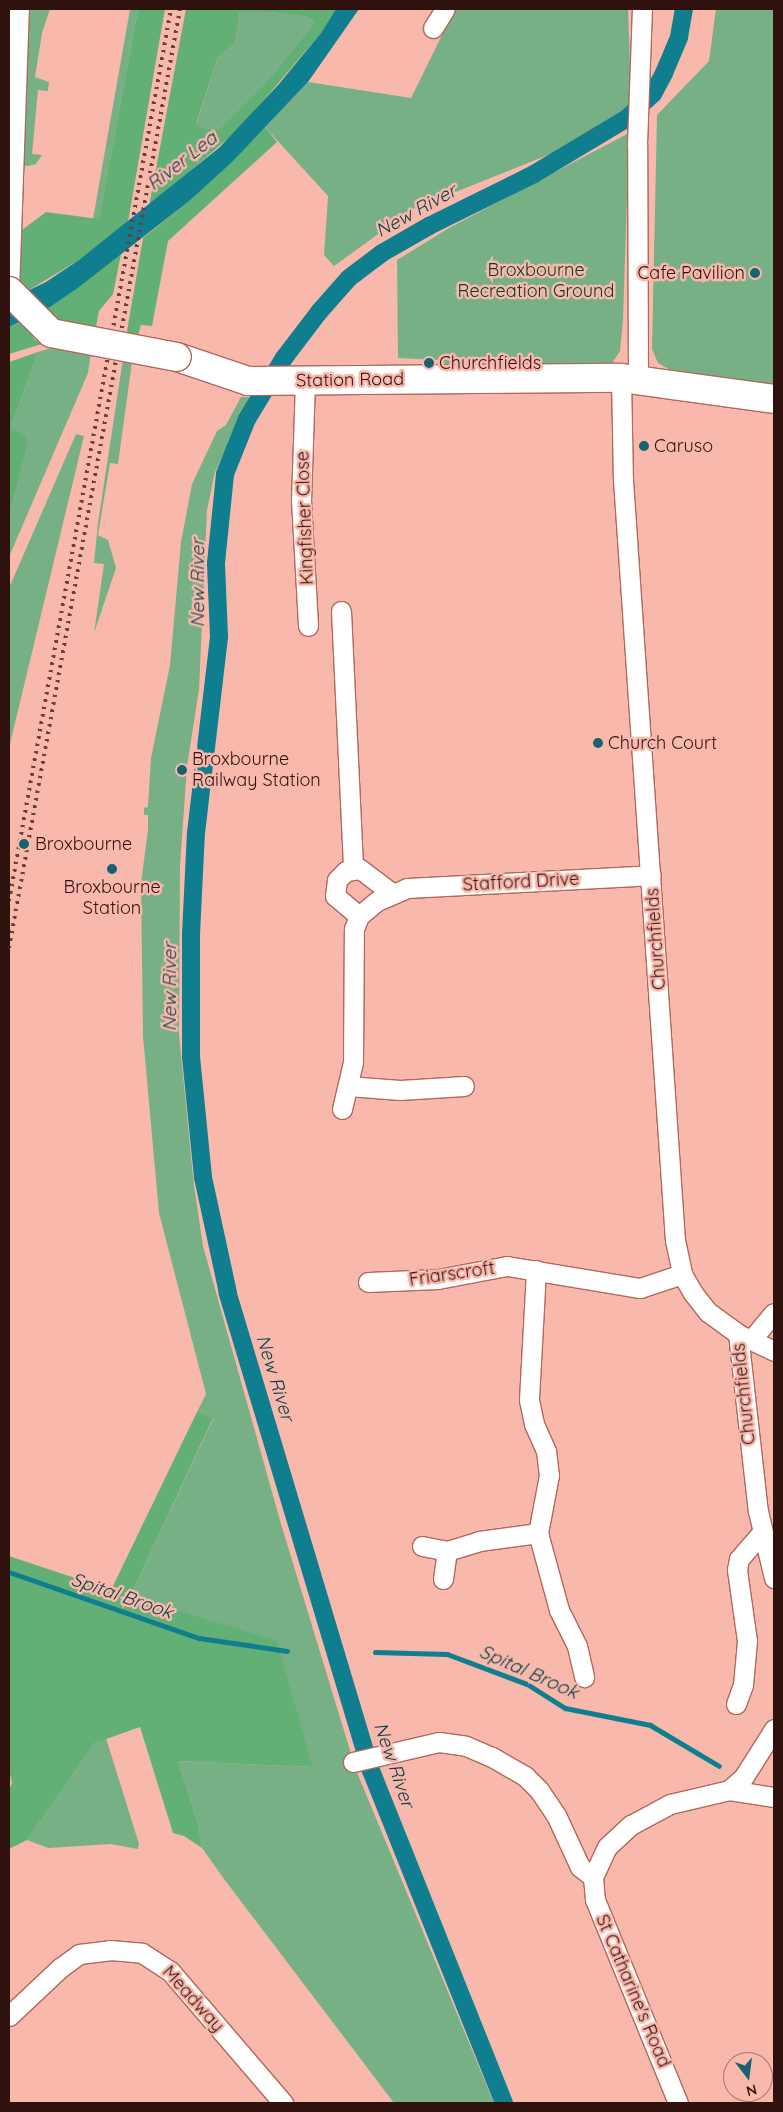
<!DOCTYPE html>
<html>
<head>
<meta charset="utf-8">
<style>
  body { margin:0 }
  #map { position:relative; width:783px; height:2112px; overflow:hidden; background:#f9b8ac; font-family:Quicksand,sans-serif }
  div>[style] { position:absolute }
  .green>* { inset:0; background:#78b085 }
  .forest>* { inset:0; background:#63b077 }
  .water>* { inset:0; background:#0f7e8e }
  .stream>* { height:5px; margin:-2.5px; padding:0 2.5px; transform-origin:2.5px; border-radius:2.5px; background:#0f7e8e }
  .canal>* { height:18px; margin:-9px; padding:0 9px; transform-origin:9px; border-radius:9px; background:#0f7e8e }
  .roads { filter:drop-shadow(1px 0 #b1675a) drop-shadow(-1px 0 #b1675a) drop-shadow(0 1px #b1675a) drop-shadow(0 -1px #b1675a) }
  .street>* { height:19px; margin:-9.5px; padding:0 9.5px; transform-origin:9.5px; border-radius:9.5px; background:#fff }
  .secondary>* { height:28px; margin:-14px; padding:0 14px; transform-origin:14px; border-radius:14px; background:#fff }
  .rail>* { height:4px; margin-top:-2px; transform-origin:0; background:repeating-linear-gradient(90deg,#68413a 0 2.5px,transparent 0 7.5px) }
  .bridges { filter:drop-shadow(1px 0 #b1675a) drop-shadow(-1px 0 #b1675a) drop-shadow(0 1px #b1675a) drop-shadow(0 -1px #b1675a) }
  .secondary-bridge>* { height:28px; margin:-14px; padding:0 14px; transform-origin:14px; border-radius:14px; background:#fff }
  .dots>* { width:14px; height:14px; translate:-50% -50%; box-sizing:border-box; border:2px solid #f9b8ac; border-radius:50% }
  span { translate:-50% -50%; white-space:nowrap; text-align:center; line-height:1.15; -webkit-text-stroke:5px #f9b8ac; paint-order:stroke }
  .park-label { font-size:18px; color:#04411c }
  .poi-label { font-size:18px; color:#2f120e }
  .right { translate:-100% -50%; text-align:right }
  .left { translate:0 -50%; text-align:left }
  .street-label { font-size:18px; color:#2f120e }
  .water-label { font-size:19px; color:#07434c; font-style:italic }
  .frame { position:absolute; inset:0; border:10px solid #2f120e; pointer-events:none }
  .north { position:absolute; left:723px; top:2052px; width:50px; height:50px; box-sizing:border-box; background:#f9b8ac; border:1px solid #a8766d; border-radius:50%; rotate:165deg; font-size:14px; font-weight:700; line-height:20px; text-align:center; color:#2f120e }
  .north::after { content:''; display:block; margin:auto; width:18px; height:22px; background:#16626e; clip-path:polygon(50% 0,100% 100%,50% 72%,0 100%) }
</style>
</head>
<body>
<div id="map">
  <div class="green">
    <div style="clip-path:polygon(28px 9px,50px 9px,42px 33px,35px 77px,49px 82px,48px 91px,38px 90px,32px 154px,42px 155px,36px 164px,28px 166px,20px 165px)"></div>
    <div style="clip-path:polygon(130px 9px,138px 9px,99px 220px,93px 219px)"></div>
    <div style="clip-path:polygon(455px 9px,628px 9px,631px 89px,628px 110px,578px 143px,413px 209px,334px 266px,324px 255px,328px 196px,265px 127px,308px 82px,411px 98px)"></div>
    <div style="clip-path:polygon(716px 9px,774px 9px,774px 384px,672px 371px,658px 363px,652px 349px,657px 115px,709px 61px)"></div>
    <div style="clip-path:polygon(240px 12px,270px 12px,307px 17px,315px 22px,266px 82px,218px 130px,203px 128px,196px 125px,218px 57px,235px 43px)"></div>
    <div style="clip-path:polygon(629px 133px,623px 321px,620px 351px,609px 368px,455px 369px,439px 360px,398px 358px,397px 260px,449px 228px)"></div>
    <div style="clip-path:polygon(54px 347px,91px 353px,88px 373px,9px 557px,9px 517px,26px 452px,11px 427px,38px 352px)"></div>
    <div style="clip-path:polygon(123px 359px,132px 362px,118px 464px,110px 463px,98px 535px,108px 540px,116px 568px,94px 633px,104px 564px,94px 563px,98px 523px)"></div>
    <div style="clip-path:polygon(241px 397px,251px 397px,215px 472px,207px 510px,199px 690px,187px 766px,180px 866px,179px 1034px,194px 1186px,203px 1246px,281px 1524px,356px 1770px,494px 2103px,394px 2103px,224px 1879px,202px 1848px,198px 1823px,178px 1761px,313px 1767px,130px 1597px,213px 1419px,197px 1412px,206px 1394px,159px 1213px,143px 1036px,141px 883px,148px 830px,148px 815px,144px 815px,144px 808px,148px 807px,151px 758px,170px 665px,181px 542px,192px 484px,217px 431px,226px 425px)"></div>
    <div style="clip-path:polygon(76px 434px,84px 436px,9px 748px,9px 588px)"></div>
    <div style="clip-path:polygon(106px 1738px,139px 1844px,138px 1849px,111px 1844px,48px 1848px,27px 1840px,95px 1743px)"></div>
  </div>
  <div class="forest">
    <div style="clip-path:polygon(138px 9px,165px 9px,128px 222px,79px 260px,24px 293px,17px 283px,18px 233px,46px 212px,99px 219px)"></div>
    <div style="clip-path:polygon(evenodd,186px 9px,336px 9px,321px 33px,239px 129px,149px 206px,186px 9px,240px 12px,270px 12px,307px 17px,315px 22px,266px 82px,218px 130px,203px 128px,196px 124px,218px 57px,235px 43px,240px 12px)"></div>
    <div style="clip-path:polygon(265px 127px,277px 142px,168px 241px,152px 326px,141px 325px,137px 339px,126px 337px,143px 238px,188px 202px)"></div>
    <div style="clip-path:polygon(121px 254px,113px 294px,99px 311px,95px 332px,56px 323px,41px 312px)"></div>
    <div style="clip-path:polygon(22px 321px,35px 340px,42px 344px,9px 354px,9px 327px)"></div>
    <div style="clip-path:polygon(38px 352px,11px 427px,26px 436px,26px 452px,9px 517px,9px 362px)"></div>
    <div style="clip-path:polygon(197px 1412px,213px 1418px,130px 1597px,276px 1640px,313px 1767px,178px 1761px,198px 1823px,202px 1848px,184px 1836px,173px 1833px,140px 1727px,95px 1743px,27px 1840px,9px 1849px,9px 1790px,12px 1783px,9px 1770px,9px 1556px,111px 1590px)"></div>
  </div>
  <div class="water">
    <div style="clip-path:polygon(336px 9px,359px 9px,308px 82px,232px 162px,188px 202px,79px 287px,50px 307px,9px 327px,9px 300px,46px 282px,79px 260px,220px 147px,279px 84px,321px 33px)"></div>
  </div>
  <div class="stream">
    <div style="left:9px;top:1572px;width:201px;rotate:19.2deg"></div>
    <div style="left:199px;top:1638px;width:89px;rotate:8.4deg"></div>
    <div style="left:375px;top:1652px;width:72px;rotate:1.6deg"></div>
    <div style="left:447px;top:1654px;width:85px;rotate:20.6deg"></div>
    <div style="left:527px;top:1684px;width:45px;rotate:32.3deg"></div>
    <div style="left:565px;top:1708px;width:87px;rotate:11.3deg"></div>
    <div style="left:650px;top:1725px;width:80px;rotate:30.7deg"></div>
  </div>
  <div class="canal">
    <div style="left:504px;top:2103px;width:358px;rotate:-111.8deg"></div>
    <div style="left:371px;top:1771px;width:499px;rotate:-106.7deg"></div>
    <div style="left:228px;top:1293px;width:119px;rotate:-102.2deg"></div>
    <div style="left:203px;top:1177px;width:121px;rotate:-95.7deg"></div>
    <div style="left:191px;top:1057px;width:123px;rotate:-90deg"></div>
    <div style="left:191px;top:934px;width:101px;rotate:-87.2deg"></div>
    <div style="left:196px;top:833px;width:198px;rotate:-83.3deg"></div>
    <div style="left:219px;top:636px;width:73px;rotate:-92.4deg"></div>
    <div style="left:216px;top:563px;width:89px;rotate:-84.2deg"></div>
    <div style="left:225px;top:474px;width:59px;rotate:-68.2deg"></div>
    <div style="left:247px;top:419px;width:71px;rotate:-58.8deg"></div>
    <div style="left:284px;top:358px;width:58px;rotate:-52.7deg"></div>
    <div style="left:319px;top:312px;width:45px;rotate:-48.6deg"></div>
    <div style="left:349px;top:278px;width:41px;rotate:-37.1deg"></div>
    <div style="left:382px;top:253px;width:54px;rotate:-29.9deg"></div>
    <div style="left:429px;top:226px;width:117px;rotate:-26.3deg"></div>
    <div style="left:534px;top:174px;width:107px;rotate:-30.9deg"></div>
    <div style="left:626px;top:119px;width:37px;rotate:-43deg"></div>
    <div style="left:653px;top:94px;width:24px;rotate:-62deg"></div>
    <div style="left:664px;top:73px;width:39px;rotate:-67deg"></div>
    <div style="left:679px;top:37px;width:28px;rotate:-80deg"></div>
  </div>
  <div class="roads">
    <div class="street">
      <div style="left:433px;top:28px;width:22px;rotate:-58deg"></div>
      <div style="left:9px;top:291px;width:282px;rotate:-88deg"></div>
      <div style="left:621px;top:378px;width:102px;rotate:88.9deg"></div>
      <div style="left:623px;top:480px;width:762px;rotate:86.09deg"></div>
      <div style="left:675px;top:1240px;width:35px;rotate:78deg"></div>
      <div style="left:682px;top:1274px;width:22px;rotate:60deg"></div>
      <div style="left:693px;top:1293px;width:24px;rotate:52deg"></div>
      <div style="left:708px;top:1312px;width:37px;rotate:36deg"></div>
      <div style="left:738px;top:1334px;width:178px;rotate:83.6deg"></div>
      <div style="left:758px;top:1511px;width:69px;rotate:76.6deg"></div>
      <div style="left:638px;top:380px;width:236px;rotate:-90.2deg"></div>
      <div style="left:637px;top:144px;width:135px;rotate:-87.9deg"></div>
      <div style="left:305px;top:381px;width:119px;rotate:91.9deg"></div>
      <div style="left:301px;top:500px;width:126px;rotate:86.8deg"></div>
      <div style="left:341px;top:611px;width:257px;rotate:87.3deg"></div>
      <div style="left:359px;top:916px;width:31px;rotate:-140deg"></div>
      <div style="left:335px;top:896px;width:16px;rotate:-83deg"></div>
      <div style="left:337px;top:880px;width:13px;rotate:-45deg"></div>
      <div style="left:346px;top:871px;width:14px;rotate:-8deg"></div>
      <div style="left:360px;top:869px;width:39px;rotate:37deg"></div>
      <div style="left:348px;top:1086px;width:52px;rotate:4.4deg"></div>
      <div style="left:400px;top:1090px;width:64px;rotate:-3.6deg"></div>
      <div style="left:342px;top:1109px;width:48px;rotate:-76.8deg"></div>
      <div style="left:353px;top:1062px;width:133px;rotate:-89.6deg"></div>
      <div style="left:354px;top:929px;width:14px;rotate:-69deg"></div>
      <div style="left:359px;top:916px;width:23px;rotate:-40deg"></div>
      <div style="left:377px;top:901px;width:33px;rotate:-23deg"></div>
      <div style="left:407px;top:888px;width:244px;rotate:-3deg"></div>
      <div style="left:536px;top:1270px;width:130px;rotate:93.1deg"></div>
      <div style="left:529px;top:1400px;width:25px;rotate:78deg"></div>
      <div style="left:534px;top:1424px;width:30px;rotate:66deg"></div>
      <div style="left:546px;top:1451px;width:24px;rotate:83deg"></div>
      <div style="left:549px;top:1475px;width:59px;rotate:100.7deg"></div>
      <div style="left:538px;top:1533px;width:80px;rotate:74.7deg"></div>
      <div style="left:559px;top:1610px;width:40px;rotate:63.4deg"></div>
      <div style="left:577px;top:1646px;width:32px;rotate:77deg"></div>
      <div style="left:368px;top:1282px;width:70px;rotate:-2.5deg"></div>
      <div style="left:438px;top:1279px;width:70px;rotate:-10.7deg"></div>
      <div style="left:507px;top:1266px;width:135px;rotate:9.4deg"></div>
      <div style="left:640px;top:1288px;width:44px;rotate:-18.4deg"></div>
      <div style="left:738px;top:1334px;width:40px;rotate:25deg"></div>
      <div style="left:751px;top:1340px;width:35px;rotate:-50deg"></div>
      <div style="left:422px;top:1546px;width:25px;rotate:11deg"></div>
      <div style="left:447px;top:1551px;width:34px;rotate:-17deg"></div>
      <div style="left:479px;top:1541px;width:60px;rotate:-7.7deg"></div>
      <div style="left:443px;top:1579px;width:28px;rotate:-82deg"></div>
      <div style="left:736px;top:1704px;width:20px;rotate:-70deg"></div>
      <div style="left:743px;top:1685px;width:44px;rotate:-84.8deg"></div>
      <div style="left:747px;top:1641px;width:72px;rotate:-98deg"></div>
      <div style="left:737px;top:1570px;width:11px;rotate:-80deg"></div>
      <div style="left:739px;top:1559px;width:35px;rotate:-49deg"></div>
      <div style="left:353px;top:1762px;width:88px;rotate:-13.1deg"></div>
      <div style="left:439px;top:1742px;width:27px;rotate:8deg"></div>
      <div style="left:466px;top:1746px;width:28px;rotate:23deg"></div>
      <div style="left:492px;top:1757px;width:38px;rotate:30deg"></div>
      <div style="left:525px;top:1776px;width:20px;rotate:45deg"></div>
      <div style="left:539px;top:1790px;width:30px;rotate:56deg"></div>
      <div style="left:556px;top:1815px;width:57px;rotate:65.2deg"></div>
      <div style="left:580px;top:1867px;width:16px;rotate:38deg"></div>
      <div style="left:729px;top:1790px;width:46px;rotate:8.8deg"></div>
      <div style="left:9px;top:2016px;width:70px;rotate:-43.3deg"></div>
      <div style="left:60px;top:1968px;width:24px;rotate:-36deg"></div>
      <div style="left:79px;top:1954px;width:31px;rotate:-7deg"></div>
      <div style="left:110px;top:1950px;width:32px;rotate:5deg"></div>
      <div style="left:142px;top:1953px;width:33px;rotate:33deg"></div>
      <div style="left:170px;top:1971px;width:174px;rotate:49.4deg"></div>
      <div style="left:678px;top:2103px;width:219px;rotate:-112.2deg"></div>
      <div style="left:595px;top:1900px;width:23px;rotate:-95deg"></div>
      <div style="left:593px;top:1877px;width:33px;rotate:-65deg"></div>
      <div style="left:607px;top:1847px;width:33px;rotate:-43deg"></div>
      <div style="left:631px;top:1825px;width:44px;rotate:-28.3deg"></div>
      <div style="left:670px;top:1804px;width:61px;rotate:-13.3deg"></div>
      <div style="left:729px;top:1790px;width:18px;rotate:-41deg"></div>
      <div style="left:743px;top:1778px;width:58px;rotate:-57.7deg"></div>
    </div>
    <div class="secondary">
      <div style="left:177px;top:357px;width:75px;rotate:18.7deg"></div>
      <div style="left:248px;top:381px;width:373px;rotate:-0.5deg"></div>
      <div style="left:621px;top:378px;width:154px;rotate:7.8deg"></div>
    </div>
  </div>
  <div class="rail">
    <div style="left:9px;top:901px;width:907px;rotate:-79.71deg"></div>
    <div style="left:9px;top:948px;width:954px;rotate:-79.68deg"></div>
  </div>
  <div class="bridges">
    <div class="secondary-bridge">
      <div style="left:9px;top:291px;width:59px;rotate:45deg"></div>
      <div style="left:51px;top:333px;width:128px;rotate:10.8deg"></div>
    </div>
  </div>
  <div class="dots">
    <div style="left:755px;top:273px;background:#16626e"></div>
    <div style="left:429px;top:363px;background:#16626e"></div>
    <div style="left:644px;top:446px;background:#16626e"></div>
    <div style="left:598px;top:743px;background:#16626e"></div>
    <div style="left:182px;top:770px;background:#16626e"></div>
    <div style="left:24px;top:844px;background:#16626e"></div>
    <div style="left:112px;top:869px;background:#16626e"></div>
  </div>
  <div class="park-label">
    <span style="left:536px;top:281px">Broxbourne<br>Recreation Ground</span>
  </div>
  <div class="poi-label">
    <span class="right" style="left:745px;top:273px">Cafe Pavilion</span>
    <span class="left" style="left:439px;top:363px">Churchfields</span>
    <span class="left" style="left:654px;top:446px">Caruso</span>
    <span class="left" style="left:608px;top:743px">Church Court</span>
    <span class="left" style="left:192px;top:770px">Broxbourne<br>Railway Station</span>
    <span class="left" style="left:35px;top:844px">Broxbourne</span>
    <span style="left:112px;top:898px">Broxbourne<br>Station</span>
  </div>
  <div class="street-label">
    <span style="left:350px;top:380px;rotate:-1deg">Station Road</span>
    <span style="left:305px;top:518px;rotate:-92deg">Kingfisher Close</span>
    <span style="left:521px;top:882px;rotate:-3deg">Stafford Drive</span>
    <span style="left:656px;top:939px;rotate:-94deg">Churchfields</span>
    <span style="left:452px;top:1274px;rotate:-8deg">Friarscroft</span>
    <span style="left:744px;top:1394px;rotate:-96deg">Churchfields</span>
    <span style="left:633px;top:1991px;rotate:67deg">St Catharine's Road</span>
    <span style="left:193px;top:1999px;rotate:48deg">Meadway</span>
  </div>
  <div class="water-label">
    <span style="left:182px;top:161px;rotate:-38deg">River Lea</span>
    <span style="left:416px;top:211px;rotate:-29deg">New River</span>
    <span style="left:198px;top:583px;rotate:-90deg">New River</span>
    <span style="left:170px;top:987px;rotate:-90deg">New River</span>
    <span style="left:275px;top:1378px;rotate:73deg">New River</span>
    <span style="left:122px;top:1596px;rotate:19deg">Spital Brook</span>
    <span style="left:529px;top:1672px;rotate:24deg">Spital Brook</span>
    <span style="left:394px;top:1765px;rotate:71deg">New River</span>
  </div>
  <div class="frame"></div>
  <div class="north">N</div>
</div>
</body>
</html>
